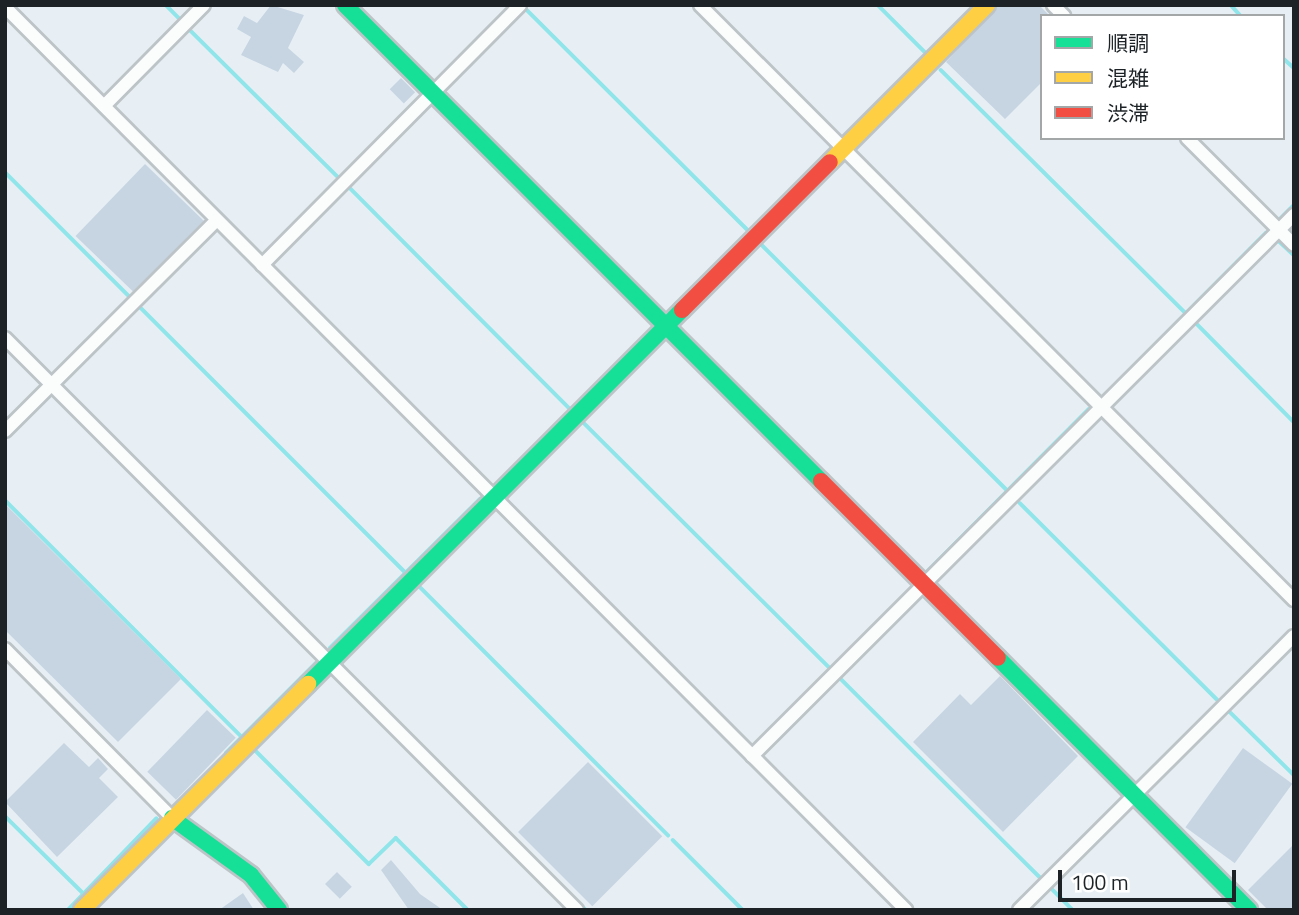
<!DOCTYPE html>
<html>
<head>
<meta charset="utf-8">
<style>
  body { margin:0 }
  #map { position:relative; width:1299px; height:915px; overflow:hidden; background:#e7eff4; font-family:"Titillium Web","Noto Sans JP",sans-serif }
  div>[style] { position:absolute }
  .stream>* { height:3.5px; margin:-1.75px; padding:0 1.75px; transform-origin:1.75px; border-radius:1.75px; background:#8fe5e9 }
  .building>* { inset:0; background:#c7d5e3; transform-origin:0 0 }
  .roads { filter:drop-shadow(2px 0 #bdc4c7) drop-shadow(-2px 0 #bdc4c7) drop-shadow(0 2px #bdc4c7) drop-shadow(0 -2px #bdc4c7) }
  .street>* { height:12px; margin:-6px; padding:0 6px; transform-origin:6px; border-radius:6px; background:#fbfdfd }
  .fast>* { height:16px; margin:-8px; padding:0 8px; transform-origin:8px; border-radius:8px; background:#16e098 }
  .slow>* { height:16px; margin:-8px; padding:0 8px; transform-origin:8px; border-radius:8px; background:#ffcf43 }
  .jam>* { height:16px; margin:-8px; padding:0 8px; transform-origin:8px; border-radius:8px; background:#f24e42 }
  span { translate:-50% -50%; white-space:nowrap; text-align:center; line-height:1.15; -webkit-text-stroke:6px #fff; paint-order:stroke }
  .frame { position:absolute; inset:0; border:7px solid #1c2225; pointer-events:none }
  .legend { position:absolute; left:1040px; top:14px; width:245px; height:126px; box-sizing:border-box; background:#fff; border:2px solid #a4a7a8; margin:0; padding:9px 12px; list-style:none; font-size:21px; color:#1c2225 }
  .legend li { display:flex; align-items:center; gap:14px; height:35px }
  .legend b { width:35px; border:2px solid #a4a7a8 }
  .scale { position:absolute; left:1058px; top:870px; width:178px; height:32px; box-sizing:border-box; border:4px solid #1c2225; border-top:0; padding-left:9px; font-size:21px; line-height:24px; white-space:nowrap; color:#1c2225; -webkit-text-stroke:5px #fff; paint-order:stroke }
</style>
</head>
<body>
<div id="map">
  <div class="stream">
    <div style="left:166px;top:5px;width:23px;rotate:45deg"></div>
    <div style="left:878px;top:5px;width:69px;rotate:45deg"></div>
    <div style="left:1231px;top:5px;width:15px;rotate:48deg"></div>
    <div style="left:525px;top:8px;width:317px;rotate:44.9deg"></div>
    <div style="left:187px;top:27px;width:217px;rotate:44.8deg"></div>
    <div style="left:1283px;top:58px;width:15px;rotate:42deg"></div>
    <div style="left:941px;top:70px;width:345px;rotate:44.8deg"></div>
    <div style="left:5px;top:172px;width:178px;rotate:45deg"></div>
    <div style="left:347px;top:185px;width:317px;rotate:45.1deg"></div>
    <div style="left:1280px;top:219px;width:20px;rotate:-45deg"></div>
    <div style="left:1280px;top:242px;width:19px;rotate:43deg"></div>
    <div style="left:760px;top:243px;width:351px;rotate:45deg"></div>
    <div style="left:138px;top:305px;width:379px;rotate:45deg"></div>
    <div style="left:1197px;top:324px;width:138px;rotate:45.3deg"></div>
    <div style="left:1103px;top:397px;width:231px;rotate:-45.2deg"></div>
    <div style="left:583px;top:422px;width:353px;rotate:44.9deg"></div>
    <div style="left:5px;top:500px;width:335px;rotate:45deg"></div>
    <div style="left:1020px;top:503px;width:279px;rotate:44.9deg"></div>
    <div style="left:923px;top:576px;width:235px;rotate:-45.2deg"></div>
    <div style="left:418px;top:585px;width:354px;rotate:45deg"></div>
    <div style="left:330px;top:648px;width:211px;rotate:-44.8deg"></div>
    <div style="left:341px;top:665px;width:346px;rotate:45deg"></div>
    <div style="left:838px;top:676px;width:289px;rotate:44.9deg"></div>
    <div style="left:1230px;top:712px;width:90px;rotate:44.5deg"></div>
    <div style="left:253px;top:748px;width:164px;rotate:45deg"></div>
    <div style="left:369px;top:864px;width:37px;rotate:-44deg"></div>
    <div style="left:396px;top:838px;width:100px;rotate:45deg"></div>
    <div style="left:226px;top:753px;width:129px;rotate:-45deg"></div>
    <div style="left:5px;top:816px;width:111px;rotate:44.6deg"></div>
    <div style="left:673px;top:840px;width:99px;rotate:45deg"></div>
    <div style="left:1050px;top:887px;width:33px;rotate:45deg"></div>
    <div style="left:68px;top:910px;width:127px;rotate:-46deg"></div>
  </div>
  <div class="building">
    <div style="clip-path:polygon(271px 5px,304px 15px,288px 48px,304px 62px,294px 73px,283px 63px,278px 72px,241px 55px,251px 37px,237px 29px,244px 16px,257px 23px)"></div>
    <div style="clip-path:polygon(999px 5px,1039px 5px,1050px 16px,1042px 16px,1042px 82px,1005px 119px,946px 62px)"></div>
    <div style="left:401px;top:78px;width:20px;height:16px;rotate:45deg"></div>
    <div style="left:145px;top:164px;width:82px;height:100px;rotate:44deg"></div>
    <div style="clip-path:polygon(5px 504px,181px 679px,118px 742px,5px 630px)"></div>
    <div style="clip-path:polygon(1000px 676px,1078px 756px,1003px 832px,913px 742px,960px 694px,971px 705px)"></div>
    <div style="left:207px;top:710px;width:40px;height:86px;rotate:44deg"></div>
    <div style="clip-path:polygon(64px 743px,89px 767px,98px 758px,108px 769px,99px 778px,118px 797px,57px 857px,5px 802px)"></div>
    <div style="left:1243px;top:748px;width:61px;height:98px;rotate:36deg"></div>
    <div style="left:588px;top:762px;width:105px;height:99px;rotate:45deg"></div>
    <div style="clip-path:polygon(1294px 844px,1294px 910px,1268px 910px,1248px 890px)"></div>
    <div style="clip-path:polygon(391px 860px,420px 894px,443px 910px,409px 910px,381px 870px)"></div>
    <div style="left:337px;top:872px;width:21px;height:17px;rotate:45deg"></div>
    <div style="clip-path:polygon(243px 893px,254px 910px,219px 910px)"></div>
  </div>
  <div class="roads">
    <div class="street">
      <div style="left:700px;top:5px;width:841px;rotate:45.05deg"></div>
      <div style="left:1053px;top:5px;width:16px;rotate:45deg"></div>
      <div style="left:5px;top:7px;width:1276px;rotate:45.06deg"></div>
      <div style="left:104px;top:106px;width:142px;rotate:-45.3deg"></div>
      <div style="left:1187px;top:138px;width:151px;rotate:45deg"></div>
      <div style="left:262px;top:265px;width:366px;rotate:-45.2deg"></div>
      <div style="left:5px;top:338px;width:809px;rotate:45deg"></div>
      <div style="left:5px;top:431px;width:299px;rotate:-44.9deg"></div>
      <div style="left:5px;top:649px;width:238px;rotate:45.3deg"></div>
      <div style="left:752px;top:756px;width:766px;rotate:-44.95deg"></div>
      <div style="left:1019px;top:910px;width:388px;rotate:-44.9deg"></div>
    </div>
    <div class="fast">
      <div style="left:345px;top:5px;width:673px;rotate:45deg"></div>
      <div style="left:998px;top:658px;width:356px;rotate:45.1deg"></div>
      <div style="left:308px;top:684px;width:529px;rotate:-45deg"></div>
      <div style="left:172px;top:818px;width:97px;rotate:35.8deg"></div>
      <div style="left:251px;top:875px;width:45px;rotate:51.3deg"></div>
    </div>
    <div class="slow">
      <div style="left:830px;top:162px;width:222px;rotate:-45deg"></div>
      <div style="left:82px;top:910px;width:320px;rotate:-45deg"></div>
    </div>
    <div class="jam">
      <div style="left:682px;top:310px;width:209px;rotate:-45deg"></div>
      <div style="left:821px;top:481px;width:250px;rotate:45deg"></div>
    </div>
  </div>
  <div class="frame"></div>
  <ul class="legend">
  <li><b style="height:9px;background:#16e098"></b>順調</li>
  <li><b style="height:9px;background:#ffcf43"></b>混雑</li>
  <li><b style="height:9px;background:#f24e42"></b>渋滞</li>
  </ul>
  <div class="scale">100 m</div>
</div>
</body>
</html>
